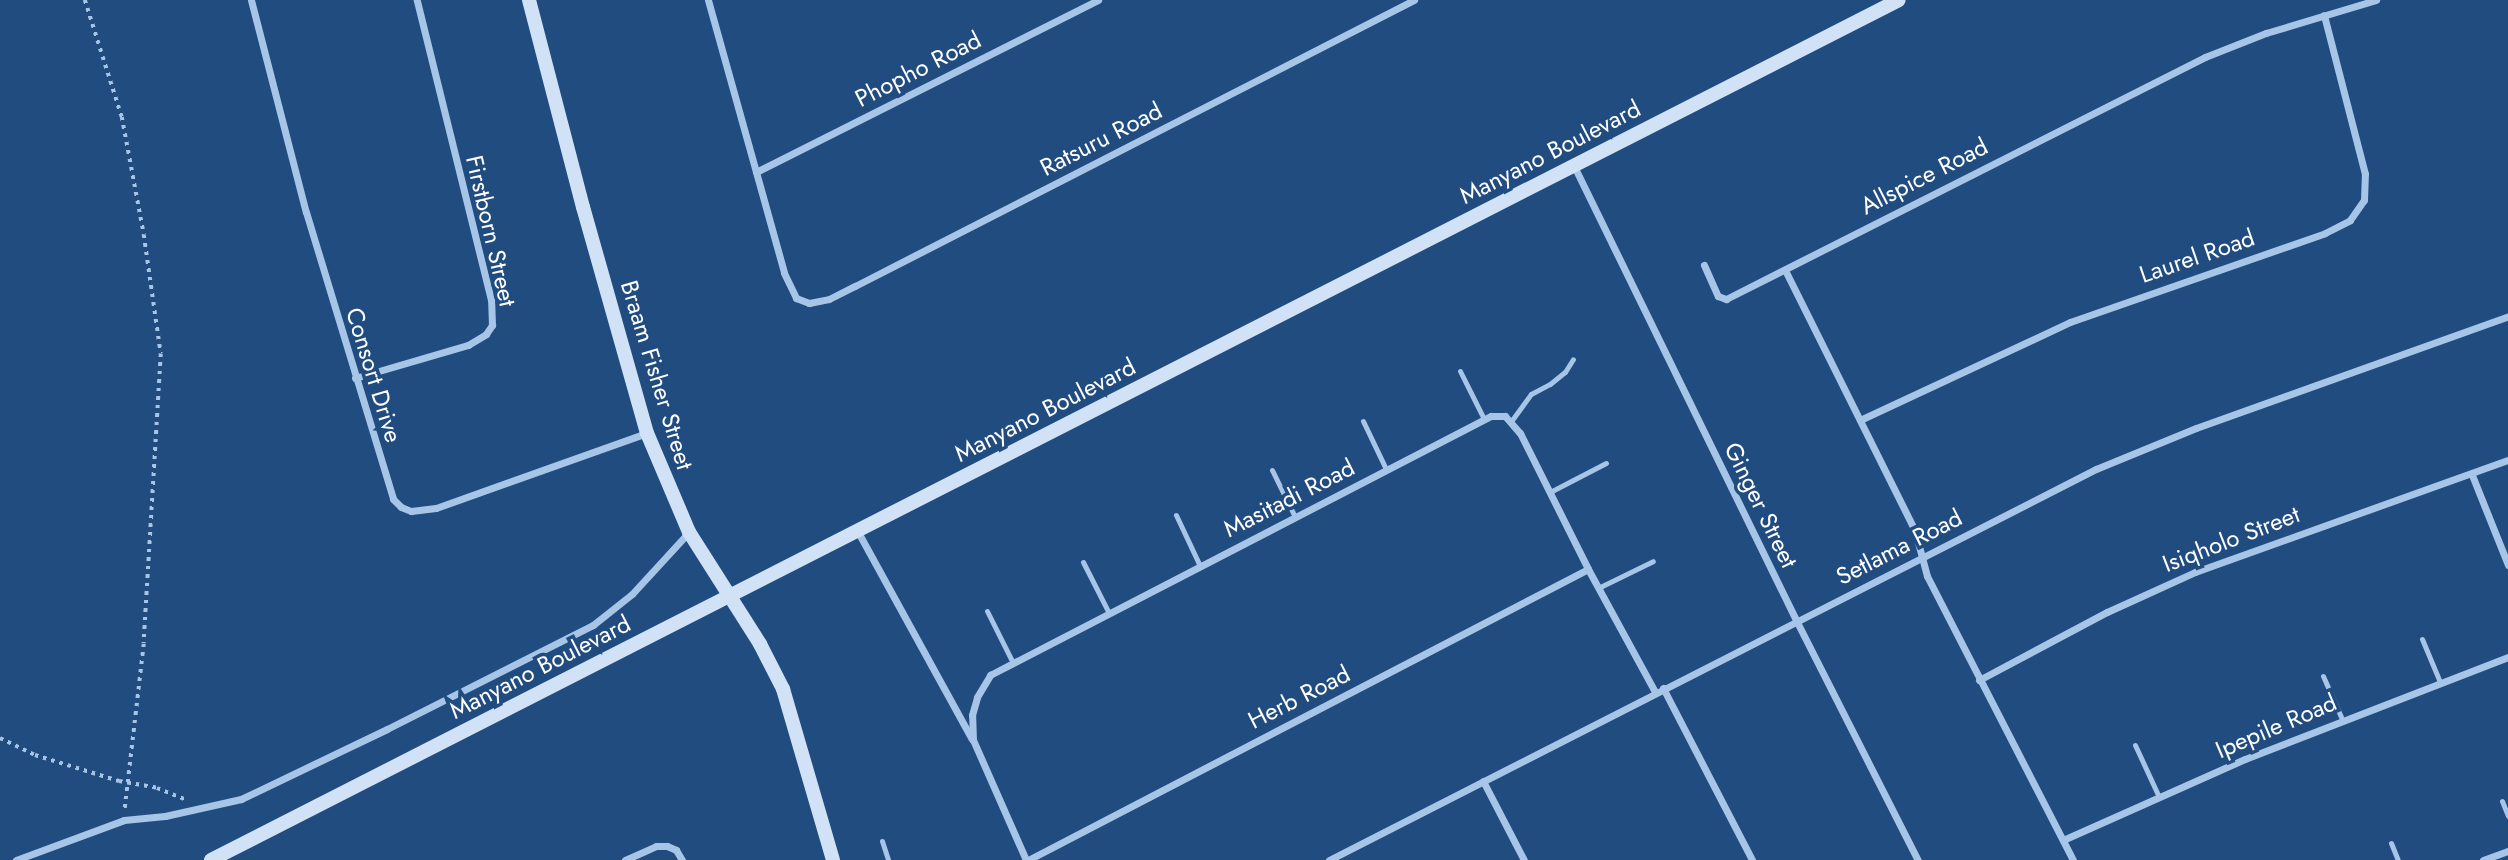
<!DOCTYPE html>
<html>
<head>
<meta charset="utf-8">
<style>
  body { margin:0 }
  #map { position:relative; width:2508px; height:860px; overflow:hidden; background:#214c80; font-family:Jost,sans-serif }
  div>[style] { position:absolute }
  .path>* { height:3.5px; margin-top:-1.75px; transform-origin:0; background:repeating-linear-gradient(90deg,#a7c5e7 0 3.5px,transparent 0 8.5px) }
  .lane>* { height:5px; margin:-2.5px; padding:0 2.5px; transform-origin:2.5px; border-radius:2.5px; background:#a7c5e7 }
  .street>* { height:7px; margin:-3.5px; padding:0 3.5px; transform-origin:3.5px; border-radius:3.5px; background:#a7c5e7 }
  .secondary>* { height:14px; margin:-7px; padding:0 7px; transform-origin:7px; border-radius:7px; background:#d1e2f6 }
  span { translate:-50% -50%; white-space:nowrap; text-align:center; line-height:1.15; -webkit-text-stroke:7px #214c80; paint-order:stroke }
  .street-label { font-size:24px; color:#fff }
</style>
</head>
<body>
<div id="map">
  <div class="path">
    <div style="left:85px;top:0;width:123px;rotate:72.5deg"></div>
    <div style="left:122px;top:117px;width:120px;rotate:79.4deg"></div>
    <div style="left:144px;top:235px;width:120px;rotate:81.9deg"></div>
    <div style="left:161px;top:354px;width:290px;rotate:93.4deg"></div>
    <div style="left:144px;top:644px;width:166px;rotate:96.6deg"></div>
    <div style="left:0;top:738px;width:39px;rotate:26deg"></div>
    <div style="left:35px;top:755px;width:88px;rotate:17.2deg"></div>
    <div style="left:119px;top:781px;width:39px;rotate:10deg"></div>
    <div style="left:157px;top:788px;width:31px;rotate:22deg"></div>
  </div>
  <div class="lane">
    <div style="left:1460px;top:371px;width:54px;rotate:63.4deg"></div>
    <div style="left:1512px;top:420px;width:32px;rotate:-54deg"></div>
    <div style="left:1531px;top:394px;width:21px;rotate:-28deg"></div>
    <div style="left:1550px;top:384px;width:19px;rotate:-39deg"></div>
    <div style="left:1565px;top:372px;width:15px;rotate:-58deg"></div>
    <div style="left:1363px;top:421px;width:53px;rotate:64.4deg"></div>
    <div style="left:1272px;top:470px;width:52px;rotate:63.9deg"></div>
    <div style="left:1550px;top:492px;width:63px;rotate:-27.4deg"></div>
    <div style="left:1176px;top:515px;width:56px;rotate:64.8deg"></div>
    <div style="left:1083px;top:562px;width:57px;rotate:63deg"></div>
    <div style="left:1598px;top:588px;width:61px;rotate:-26.1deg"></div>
    <div style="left:987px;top:611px;width:58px;rotate:63.4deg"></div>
    <div style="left:2422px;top:639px;width:47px;rotate:67.3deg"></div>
    <div style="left:2323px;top:676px;width:47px;rotate:66.2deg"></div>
    <div style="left:2135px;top:745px;width:57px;rotate:65.2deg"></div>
    <div style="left:2502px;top:801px;width:16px;rotate:68deg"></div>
    <div style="left:882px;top:841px;width:20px;rotate:72deg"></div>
    <div style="left:2391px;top:843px;width:18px;rotate:68deg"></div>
  </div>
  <div class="street">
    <div style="left:251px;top:0;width:219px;rotate:75.5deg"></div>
    <div style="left:306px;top:212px;width:300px;rotate:73.1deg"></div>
    <div style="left:393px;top:499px;width:11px;rotate:45deg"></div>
    <div style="left:401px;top:507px;width:11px;rotate:22deg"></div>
    <div style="left:411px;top:511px;width:25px;rotate:-7deg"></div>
    <div style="left:436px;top:508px;width:224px;rotate:-19.6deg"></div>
    <div style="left:708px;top:0;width:283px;rotate:74.4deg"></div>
    <div style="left:784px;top:273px;width:28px;rotate:64deg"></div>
    <div style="left:796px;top:298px;width:14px;rotate:21deg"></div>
    <div style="left:809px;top:303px;width:20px;rotate:-11deg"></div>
    <div style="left:829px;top:299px;width:29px;rotate:-27deg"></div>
    <div style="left:855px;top:286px;width:628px;rotate:-27.1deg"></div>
    <div style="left:1574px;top:166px;width:508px;rotate:63.94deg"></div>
    <div style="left:1797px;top:622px;width:267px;rotate:63.1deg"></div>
    <div style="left:756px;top:172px;width:383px;rotate:-26.7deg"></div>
    <div style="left:1704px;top:265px;width:34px;rotate:66deg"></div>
    <div style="left:1718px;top:296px;width:9px;rotate:21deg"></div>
    <div style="left:1726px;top:299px;width:537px;rotate:-26.8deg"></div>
    <div style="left:2205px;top:57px;width:66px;rotate:-21.5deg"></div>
    <div style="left:2266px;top:33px;width:115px;rotate:-16.7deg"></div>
    <div style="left:1785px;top:270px;width:292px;rotate:63.5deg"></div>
    <div style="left:1915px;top:531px;width:47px;rotate:75.1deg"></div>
    <div style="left:1927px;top:576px;width:319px;rotate:62.8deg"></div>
    <div style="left:355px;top:378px;width:118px;rotate:-16.3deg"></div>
    <div style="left:468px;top:345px;width:21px;rotate:-31deg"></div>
    <div style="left:486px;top:334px;width:11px;rotate:-56deg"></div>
    <div style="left:492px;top:325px;width:25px;rotate:-92deg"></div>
    <div style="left:491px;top:300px;width:309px;rotate:-103.9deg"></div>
    <div style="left:1860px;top:420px;width:232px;rotate:-25deg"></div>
    <div style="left:2070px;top:322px;width:270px;rotate:-19.2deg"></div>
    <div style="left:2325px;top:233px;width:28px;rotate:-27deg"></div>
    <div style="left:2350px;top:220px;width:24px;rotate:-55deg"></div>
    <div style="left:2364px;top:200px;width:26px;rotate:-88deg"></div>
    <div style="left:2365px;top:174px;width:164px;rotate:-104.5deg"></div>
    <div style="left:2472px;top:475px;width:97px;rotate:68.2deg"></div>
    <div style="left:858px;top:532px;width:236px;rotate:61.2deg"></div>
    <div style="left:1979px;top:680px;width:145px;rotate:-28deg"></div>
    <div style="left:2107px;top:612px;width:97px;rotate:-24.4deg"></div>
    <div style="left:2195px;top:572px;width:332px;rotate:-19.7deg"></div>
    <div style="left:1663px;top:688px;width:194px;rotate:62.6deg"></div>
    <div style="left:1483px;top:781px;width:89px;rotate:62.6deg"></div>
    <div style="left:2063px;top:840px;width:199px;rotate:-24deg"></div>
    <div style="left:2245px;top:759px;width:282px;rotate:-21.2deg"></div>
    <div style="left:16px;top:860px;width:115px;rotate:-20.3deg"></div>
    <div style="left:124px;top:820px;width:41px;rotate:-5.6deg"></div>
    <div style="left:165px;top:816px;width:78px;rotate:-12.6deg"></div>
    <div style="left:241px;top:799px;width:162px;rotate:-25.6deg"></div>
    <div style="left:387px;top:729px;width:231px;rotate:-26.8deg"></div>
    <div style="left:593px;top:625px;width:50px;rotate:-38.5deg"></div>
    <div style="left:632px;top:594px;width:84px;rotate:-47.4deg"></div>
    <div style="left:625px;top:860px;width:34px;rotate:-24deg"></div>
    <div style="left:656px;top:846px;width:11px"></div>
    <div style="left:667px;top:846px;width:10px;rotate:24deg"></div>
    <div style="left:676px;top:850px;width:12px;rotate:59deg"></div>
    <div style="left:1026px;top:860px;width:131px;rotate:-113.8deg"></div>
    <div style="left:973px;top:740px;width:25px;rotate:-92deg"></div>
    <div style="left:972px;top:715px;width:19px;rotate:-74deg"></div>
    <div style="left:977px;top:697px;width:26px;rotate:-59deg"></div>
    <div style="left:990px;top:675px;width:564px;rotate:-27.34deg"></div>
    <div style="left:1491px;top:416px;width:14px"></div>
    <div style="left:1505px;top:416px;width:23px;rotate:49deg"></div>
    <div style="left:1520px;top:433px;width:152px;rotate:63.4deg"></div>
    <div style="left:1588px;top:569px;width:140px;rotate:61.4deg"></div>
    <div style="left:1028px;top:860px;width:631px;rotate:-27.46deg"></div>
    <div style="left:1329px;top:860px;width:861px;rotate:-27.01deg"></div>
    <div style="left:2096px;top:469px;width:108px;rotate:-22.3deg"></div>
    <div style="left:2196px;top:428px;width:331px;rotate:-19.7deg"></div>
    <div style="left:2483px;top:860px;width:27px;rotate:-20deg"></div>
  </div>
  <div class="secondary">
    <div style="left:529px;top:0;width:214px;rotate:75.4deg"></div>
    <div style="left:583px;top:207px;width:235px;rotate:74.2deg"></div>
    <div style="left:647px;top:433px;width:108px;rotate:67deg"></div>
    <div style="left:689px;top:532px;width:133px;rotate:57.6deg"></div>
    <div style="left:760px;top:644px;width:51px;rotate:62.9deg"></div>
    <div style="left:783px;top:689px;width:178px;rotate:73.7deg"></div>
    <div style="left:211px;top:860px;width:1894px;rotate:-27deg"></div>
  </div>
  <div class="street-label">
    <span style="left:918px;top:69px;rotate:-27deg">Phopho Road</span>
    <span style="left:1101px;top:139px;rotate:-27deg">Ratsuru Road</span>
    <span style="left:1550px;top:152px;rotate:-27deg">Manyano Boulevard</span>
    <span style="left:1924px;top:176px;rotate:-27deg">Allspice Road</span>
    <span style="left:491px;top:231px;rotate:77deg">Firstborn Street</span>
    <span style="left:2197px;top:256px;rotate:-19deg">Laurel Road</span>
    <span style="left:374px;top:375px;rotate:73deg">Consort Drive</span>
    <span style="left:657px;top:375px;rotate:73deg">Braam Fisher Street</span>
    <span style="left:1045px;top:410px;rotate:-27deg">Manyano Boulevard</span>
    <span style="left:1289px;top:498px;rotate:-27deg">Masitadi Road</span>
    <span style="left:1761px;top:505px;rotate:64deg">Ginger Street</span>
    <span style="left:2231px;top:539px;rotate:-21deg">Isiqholo Street</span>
    <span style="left:1899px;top:547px;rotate:-27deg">Setlama Road</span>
    <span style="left:540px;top:667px;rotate:-27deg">Manyano Boulevard</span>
    <span style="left:1299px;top:697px;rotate:-27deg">Herb Road</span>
    <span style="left:2276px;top:726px;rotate:-23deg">Ipepile Road</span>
  </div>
</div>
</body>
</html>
